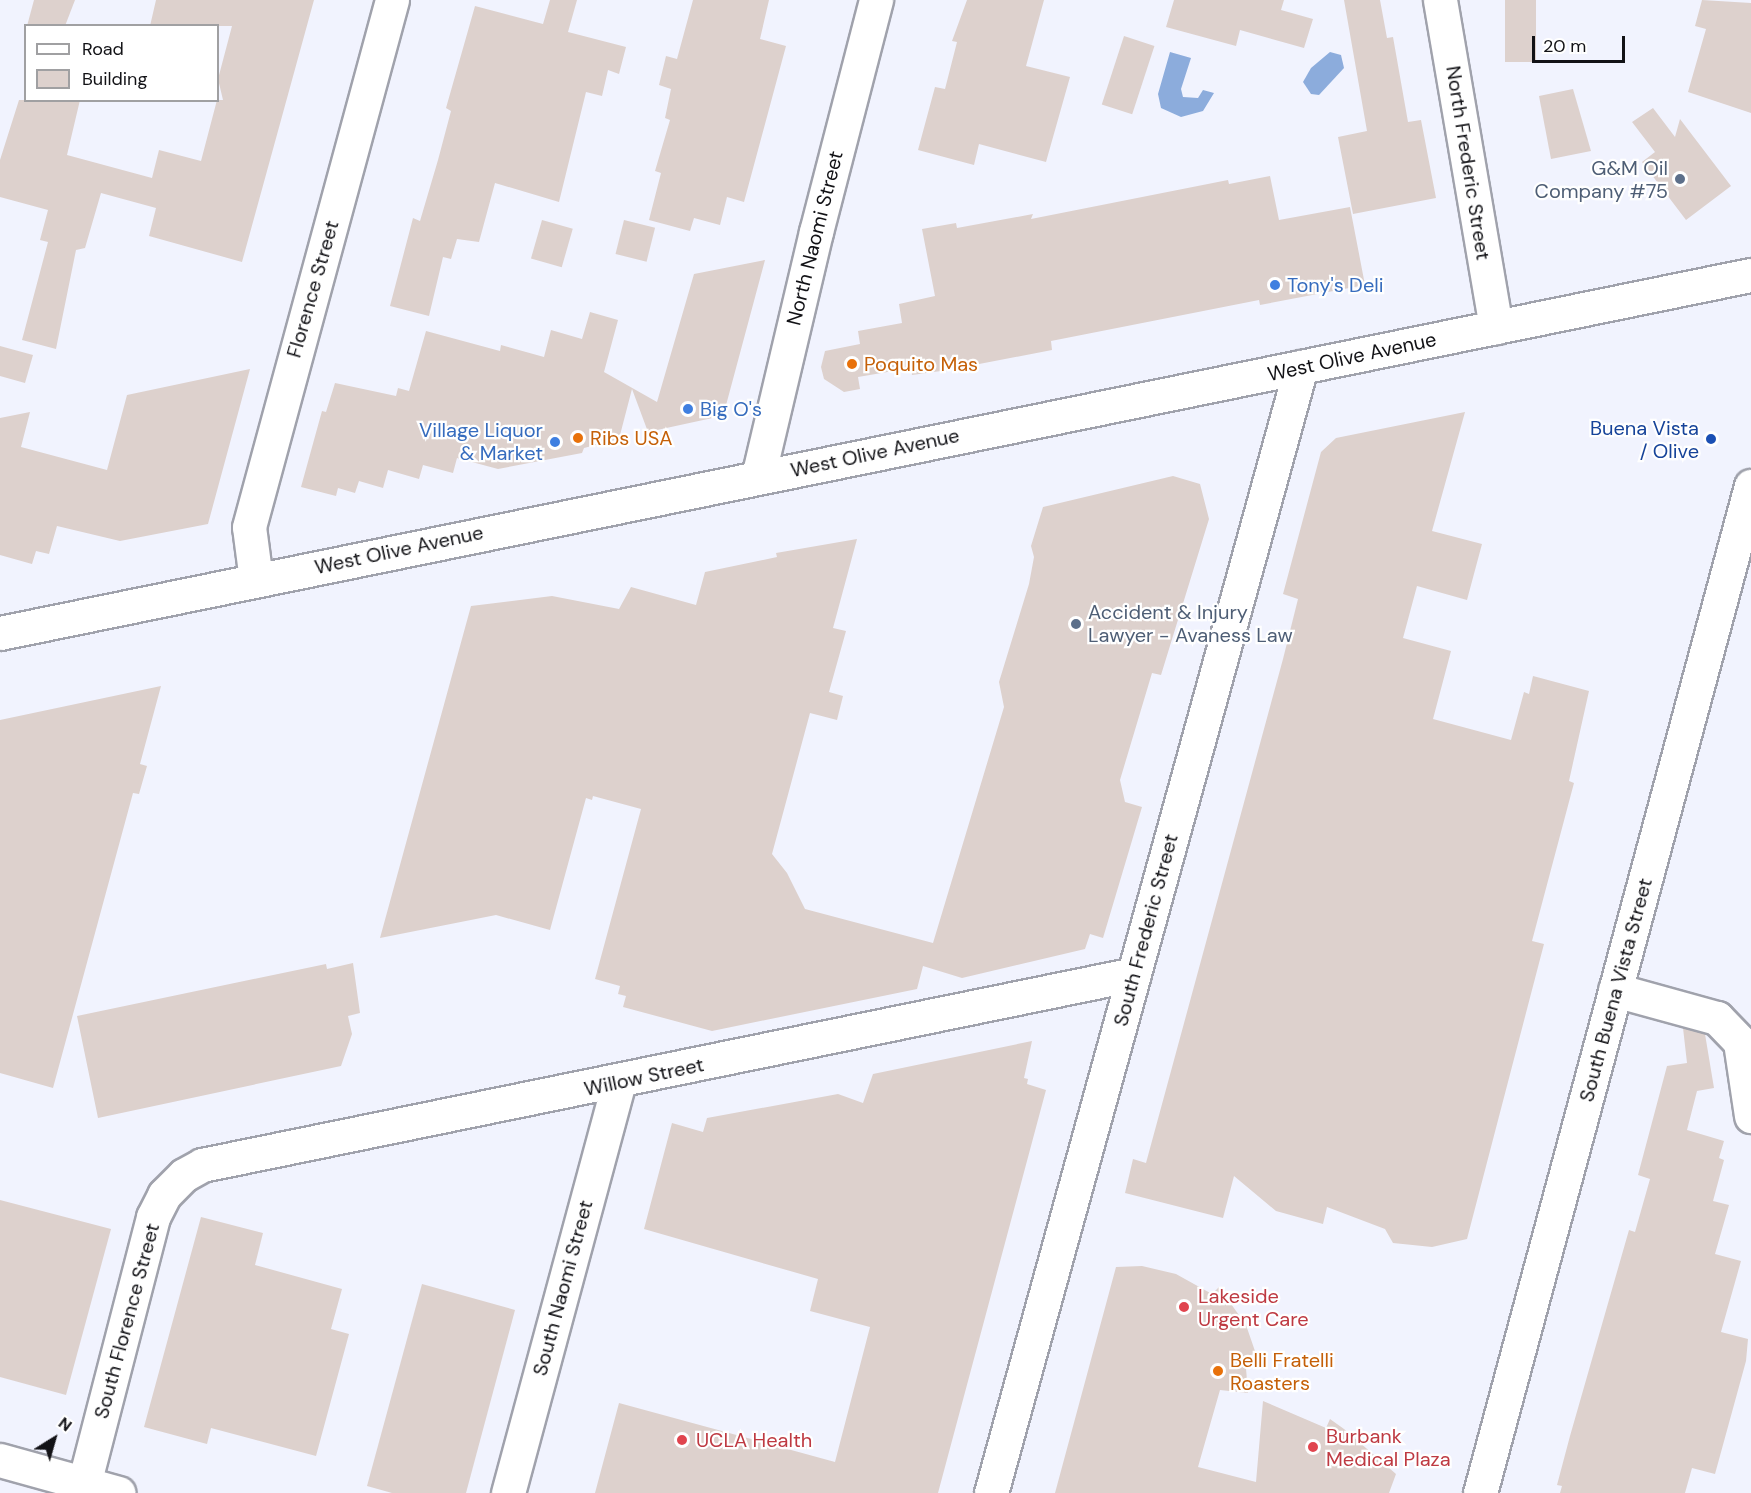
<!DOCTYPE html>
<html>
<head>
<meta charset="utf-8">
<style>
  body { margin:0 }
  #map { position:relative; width:1751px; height:1493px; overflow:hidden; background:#f1f3fe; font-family:"DM Sans",sans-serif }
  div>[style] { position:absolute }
  .water>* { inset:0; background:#8cacdc }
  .building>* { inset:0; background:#ddd1cd; transform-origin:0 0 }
  .roads { filter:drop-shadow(2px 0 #a0a2ac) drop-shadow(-2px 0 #a0a2ac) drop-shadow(0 2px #a0a2ac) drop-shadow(0 -2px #a0a2ac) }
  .minor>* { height:33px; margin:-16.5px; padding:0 16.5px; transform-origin:16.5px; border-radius:16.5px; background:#fff }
  .major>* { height:33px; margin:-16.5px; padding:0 16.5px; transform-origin:16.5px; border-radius:16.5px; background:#fff }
  .dots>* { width:16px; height:16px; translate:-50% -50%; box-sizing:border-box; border:3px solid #fff; border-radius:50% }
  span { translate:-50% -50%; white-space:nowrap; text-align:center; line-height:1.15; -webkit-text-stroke:4.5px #fff; paint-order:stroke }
  .street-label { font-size:20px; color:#121216 }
  .service-label { font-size:20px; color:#4e5e75 }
  .right { translate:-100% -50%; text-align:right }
  .left { translate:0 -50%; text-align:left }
  .shop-label { font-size:20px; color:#366cbe }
  .food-label { font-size:20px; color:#c56008 }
  .transit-label { font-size:20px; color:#164399 }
  .health-label { font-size:20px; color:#be3a42 }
  .legend { position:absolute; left:24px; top:24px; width:195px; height:78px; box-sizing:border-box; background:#fff; border:2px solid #a0a0a2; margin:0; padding:8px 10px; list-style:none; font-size:18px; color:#121216 }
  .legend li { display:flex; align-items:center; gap:12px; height:30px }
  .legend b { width:30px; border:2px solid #a0a0a2 }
  .north { position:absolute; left:24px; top:1409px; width:60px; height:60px; -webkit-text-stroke:4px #fff; paint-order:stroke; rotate:37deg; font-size:16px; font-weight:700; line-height:24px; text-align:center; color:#121216 }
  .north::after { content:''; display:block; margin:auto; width:21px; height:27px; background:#121216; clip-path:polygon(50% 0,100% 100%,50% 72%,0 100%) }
  .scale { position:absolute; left:1532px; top:36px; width:93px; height:27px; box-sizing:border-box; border:3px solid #121216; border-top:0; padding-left:8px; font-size:18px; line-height:21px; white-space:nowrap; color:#121216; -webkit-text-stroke:4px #fff; paint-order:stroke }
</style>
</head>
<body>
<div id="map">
  <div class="water">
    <div style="clip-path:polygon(1170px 52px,1191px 58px,1181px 89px,1183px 97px,1198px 98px,1203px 90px,1214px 93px,1203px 111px,1181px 117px,1161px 108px,1158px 94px)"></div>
    <div style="clip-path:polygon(1330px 52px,1341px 55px,1344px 68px,1319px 95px,1311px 94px,1303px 82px,1311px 68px)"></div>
  </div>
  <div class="building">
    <div style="clip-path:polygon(34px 0,75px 0,65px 26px,27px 26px)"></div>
    <div style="clip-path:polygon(156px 0,314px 0,242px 262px,149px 236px,156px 208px,101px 193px,85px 248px,76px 250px,56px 349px,22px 340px,48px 242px,40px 240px,48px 210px,0 197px,0 160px,19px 100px,80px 100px,67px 155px,152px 178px,159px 150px,201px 161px,217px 100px,223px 100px,218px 79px,232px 26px,150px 26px)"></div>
    <div style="clip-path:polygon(550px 0,577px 0,568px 32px,626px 47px,619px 74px,608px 70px,602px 96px,586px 92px,559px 202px,495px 183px,479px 242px,457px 239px,451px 259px,443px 257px,429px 316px,390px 306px,413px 218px,420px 221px,438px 160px,451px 111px,446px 108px,475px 6px,543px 24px)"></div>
    <div style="clip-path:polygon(693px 0,769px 0,760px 39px,786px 46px,744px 202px,727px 197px,720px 225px,694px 218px,690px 231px,649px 220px,661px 173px,655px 171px,670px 120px,665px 118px,671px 89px,659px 85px,666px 56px,677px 59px)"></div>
    <div style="clip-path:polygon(967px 0,1044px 0,1026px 66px,1070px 77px,1046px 162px,979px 144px,974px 165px,918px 150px,935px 87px,945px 89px,957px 42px,952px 41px)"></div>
    <div style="clip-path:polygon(1174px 0,1284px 0,1281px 10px,1313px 19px,1304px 48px,1240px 30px,1236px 46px,1166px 27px)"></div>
    <div style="clip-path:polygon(1344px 0,1380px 0,1387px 38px,1393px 37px,1408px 122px,1421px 120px,1436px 198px,1353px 214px,1338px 137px,1367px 131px)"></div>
    <div style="left:1505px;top:0;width:31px;height:62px"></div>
    <div style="clip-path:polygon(1702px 0,1751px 3px,1751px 113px,1688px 92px,1706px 29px,1695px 26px)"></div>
    <div style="left:1124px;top:36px;width:32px;height:72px;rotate:18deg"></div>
    <div style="clip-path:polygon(1573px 89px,1591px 151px,1551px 159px,1539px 96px)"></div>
    <div style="clip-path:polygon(1653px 108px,1675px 137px,1680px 119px,1731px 186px,1686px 220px,1642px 162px,1655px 152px,1632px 122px)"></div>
    <div style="clip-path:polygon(1270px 176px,1279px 220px,1350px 207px,1365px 285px,1260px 305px,1259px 300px,1051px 341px,1052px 350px,948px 370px,912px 375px,911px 368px,858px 377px,860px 389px,844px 392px,824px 379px,821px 367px,825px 351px,860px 344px,858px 331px,902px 323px,899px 304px,935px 296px,922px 229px,956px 223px,957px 228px,1033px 214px,1031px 219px,1228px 180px,1229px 184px)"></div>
    <div style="left:542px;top:220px;width:32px;height:40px;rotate:16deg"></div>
    <div style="left:624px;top:220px;width:32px;height:35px;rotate:14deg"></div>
    <div style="clip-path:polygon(765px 260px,725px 409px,717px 417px,648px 432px,632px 389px,619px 439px,584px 448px,582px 453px,498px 469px,457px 458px,453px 473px,423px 465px,419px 479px,388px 470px,383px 488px,359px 481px,355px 493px,338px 488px,336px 496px,301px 487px,322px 411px,326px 412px,335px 383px,396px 396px,398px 388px,409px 391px,426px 331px,500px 351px,501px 345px,544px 357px,551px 330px,582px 339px,590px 312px,618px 320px,604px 372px,657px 402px,694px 274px)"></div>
    <div style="clip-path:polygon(0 346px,33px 355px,25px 383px,0 376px)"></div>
    <div style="clip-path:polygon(250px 369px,208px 524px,120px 541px,57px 526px,49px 554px,36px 551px,32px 564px,0 555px,0 418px,30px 412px,21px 447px,107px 470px,127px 395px)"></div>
    <div style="clip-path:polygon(1465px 412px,1432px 531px,1482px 544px,1467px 600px,1417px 586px,1403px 638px,1451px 651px,1433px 719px,1511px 740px,1524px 692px,1529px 694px,1533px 676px,1589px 691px,1569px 781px,1574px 783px,1532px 941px,1544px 944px,1467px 1239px,1432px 1247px,1393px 1243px,1385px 1229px,1327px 1207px,1323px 1224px,1276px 1211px,1234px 1176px,1223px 1218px,1125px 1193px,1133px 1159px,1146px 1163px,1283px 659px,1298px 599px,1283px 594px,1321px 452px,1336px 438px)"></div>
    <div style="clip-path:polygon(1173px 476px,1200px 484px,1209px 519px,1161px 675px,1152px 673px,1120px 780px,1125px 802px,1142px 807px,1103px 938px,1090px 934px,1085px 949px,962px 978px,923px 966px,917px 989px,712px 1031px,623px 1007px,626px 996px,618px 994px,620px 986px,595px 979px,641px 809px,593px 796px,592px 800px,586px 798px,550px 930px,496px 915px,380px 938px,471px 606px,552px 596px,619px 609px,631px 587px,696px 605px,705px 572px,777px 557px,776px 553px,857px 539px,833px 628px,846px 631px,829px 692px,843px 696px,837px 720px,810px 713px,772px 854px,787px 873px,805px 909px,933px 943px,1004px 707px,999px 682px,1029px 584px,1034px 557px,1031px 546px,1043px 507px)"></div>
    <div style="clip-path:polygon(161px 686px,140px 764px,147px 766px,139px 794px,133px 793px,53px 1088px,0 1073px,0 720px)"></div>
    <div style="clip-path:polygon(353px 963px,360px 1013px,348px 1016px,352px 1034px,341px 1066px,98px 1118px,77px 1016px,326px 964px,327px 969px)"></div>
    <div style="clip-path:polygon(1683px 1028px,1705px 1034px,1714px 1088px,1697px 1091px,1687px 1130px,1724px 1141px,1719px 1158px,1724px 1160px,1713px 1201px,1729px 1205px,1715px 1254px,1741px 1261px,1721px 1332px,1748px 1339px,1746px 1361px,1715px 1474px,1692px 1468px,1685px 1493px,1560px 1493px,1562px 1486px,1557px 1485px,1570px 1436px,1629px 1230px,1635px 1232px,1650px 1179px,1638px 1175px,1667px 1066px,1687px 1063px)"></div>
    <div style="clip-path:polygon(1032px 1041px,1024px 1078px,1028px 1079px,1027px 1084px,1046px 1090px,938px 1493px,595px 1493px,619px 1403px,835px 1462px,870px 1327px,810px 1311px,818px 1279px,644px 1229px,672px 1123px,703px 1132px,707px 1118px,838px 1094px,863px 1103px,873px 1074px)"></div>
    <div style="clip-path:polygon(0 1200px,111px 1229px,66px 1395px,0 1377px)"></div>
    <div style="clip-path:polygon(201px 1217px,263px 1233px,255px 1265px,342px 1289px,331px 1329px,349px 1334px,316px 1456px,211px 1428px,207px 1444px,144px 1427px)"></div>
    <div style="clip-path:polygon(1142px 1266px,1176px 1274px,1212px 1294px,1219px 1287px,1246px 1325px,1256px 1354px,1245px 1356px,1248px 1393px,1220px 1390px,1198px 1467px,1256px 1482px,1263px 1401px,1326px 1428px,1330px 1419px,1344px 1429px,1396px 1474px,1389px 1493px,1055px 1493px,1116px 1267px)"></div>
    <div style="clip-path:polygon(422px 1284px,515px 1310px,466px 1493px,392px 1493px,367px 1486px)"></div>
  </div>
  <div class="roads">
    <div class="minor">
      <div style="left:1440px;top:0;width:332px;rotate:80.3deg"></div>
      <div style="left:758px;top:477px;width:252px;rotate:-76.7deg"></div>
      <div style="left:816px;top:232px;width:240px;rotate:-75.5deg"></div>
      <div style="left:256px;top:580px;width:53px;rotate:-97.5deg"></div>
      <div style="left:249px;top:527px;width:546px;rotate:-74.82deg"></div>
      <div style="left:1615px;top:990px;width:106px;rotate:15.4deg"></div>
      <div style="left:1717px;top:1018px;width:33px;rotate:46deg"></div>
      <div style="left:1740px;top:1042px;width:75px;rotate:81.5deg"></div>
      <div style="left:84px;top:1484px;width:276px;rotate:-75.5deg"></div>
      <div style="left:153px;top:1217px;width:25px;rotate:-63deg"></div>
      <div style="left:164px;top:1195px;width:28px;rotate:-45deg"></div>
      <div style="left:184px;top:1175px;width:21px;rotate:-29deg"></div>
      <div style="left:202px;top:1165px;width:951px;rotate:-11.58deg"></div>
      <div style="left:508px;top:1493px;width:425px;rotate:-74.9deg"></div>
      <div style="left:991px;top:1493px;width:1168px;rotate:-74.61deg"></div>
    </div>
    <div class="major">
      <div style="left:0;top:633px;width:1787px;rotate:-11.56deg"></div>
      <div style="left:0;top:1460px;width:123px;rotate:15.5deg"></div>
      <div style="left:1480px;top:1493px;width:1043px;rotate:-74.94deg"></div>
    </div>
  </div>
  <div class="dots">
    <div style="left:1680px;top:179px;background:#5c6f8a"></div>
    <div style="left:1275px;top:285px;background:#3f7fe0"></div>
    <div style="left:852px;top:364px;background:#e8710a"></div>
    <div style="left:688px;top:409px;background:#3f7fe0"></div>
    <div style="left:578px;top:438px;background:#e8710a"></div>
    <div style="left:1711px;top:439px;background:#1a4fb4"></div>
    <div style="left:555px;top:442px;background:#3f7fe0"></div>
    <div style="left:1076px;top:624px;background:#5c6f8a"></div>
    <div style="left:1184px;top:1307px;background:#e0444e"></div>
    <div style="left:1218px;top:1371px;background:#e8710a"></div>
    <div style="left:682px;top:1440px;background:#e0444e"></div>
    <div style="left:1313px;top:1447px;background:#e0444e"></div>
  </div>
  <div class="street-label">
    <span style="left:1468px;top:163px;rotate:81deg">North Frederic Street</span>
    <span style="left:815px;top:238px;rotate:-76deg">North Naomi Street</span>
    <span style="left:313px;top:289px;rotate:-74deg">Florence Street</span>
    <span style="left:1352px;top:357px;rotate:-12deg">West Olive Avenue</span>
    <span style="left:875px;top:453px;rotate:-12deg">West Olive Avenue</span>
    <span style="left:399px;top:550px;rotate:-12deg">West Olive Avenue</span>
    <span style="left:1146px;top:930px;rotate:-75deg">South Frederic Street</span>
    <span style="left:1616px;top:990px;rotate:-75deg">South Buena Vista Street</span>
    <span style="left:644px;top:1077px;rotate:-12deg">Willow Street</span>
    <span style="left:563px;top:1288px;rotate:-75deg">South Naomi Street</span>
    <span style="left:127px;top:1321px;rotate:-75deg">South Florence Street</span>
  </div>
  <div class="service-label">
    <span class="right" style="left:1668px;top:180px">G&amp;M Oil<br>Company #75</span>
    <span class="left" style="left:1088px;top:624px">Accident &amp; Injury<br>Lawyer - Avaness Law</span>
  </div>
  <div class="shop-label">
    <span class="left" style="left:1287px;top:285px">Tony's Deli</span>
    <span class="left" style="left:700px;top:409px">Big O's</span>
    <span class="right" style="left:543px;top:442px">Village Liquor<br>&amp; Market</span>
  </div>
  <div class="food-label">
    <span class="left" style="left:864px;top:364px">Poquito Mas</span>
    <span class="left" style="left:590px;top:438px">Ribs USA</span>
    <span class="left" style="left:1230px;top:1372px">Belli Fratelli<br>Roasters</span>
  </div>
  <div class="transit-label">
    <span class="right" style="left:1699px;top:440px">Buena Vista<br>/ Olive</span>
  </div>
  <div class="health-label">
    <span class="left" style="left:1198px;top:1308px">Lakeside<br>Urgent Care</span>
    <span class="left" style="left:1326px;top:1448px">Burbank<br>Medical Plaza</span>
    <span class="left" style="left:696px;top:1440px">UCLA Health</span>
  </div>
  <ul class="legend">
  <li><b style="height:8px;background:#fff"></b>Road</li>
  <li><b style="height:16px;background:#ddd1cd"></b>Building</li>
  </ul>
  <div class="north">N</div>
  <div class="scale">20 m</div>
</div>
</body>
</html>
